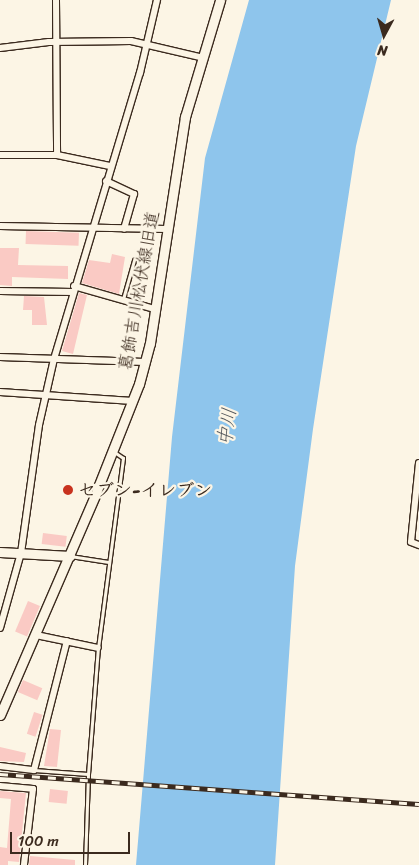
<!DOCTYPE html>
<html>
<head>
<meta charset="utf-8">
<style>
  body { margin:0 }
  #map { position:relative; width:419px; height:865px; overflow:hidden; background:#fcf5e5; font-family:Sriracha,"Klee One",sans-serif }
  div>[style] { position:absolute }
  .water>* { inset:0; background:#8ec5ec }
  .building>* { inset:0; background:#facac4; transform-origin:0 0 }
  .roads { filter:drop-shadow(1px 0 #3b2a1e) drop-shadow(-1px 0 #3b2a1e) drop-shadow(0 1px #3b2a1e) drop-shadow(0 -1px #3b2a1e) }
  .lane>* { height:3px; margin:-1.5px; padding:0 1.5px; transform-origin:1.5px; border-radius:1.5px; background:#fcf5e5 }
  .street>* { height:6px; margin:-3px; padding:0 3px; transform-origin:3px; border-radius:3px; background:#fcf5e5 }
  .secondary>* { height:9px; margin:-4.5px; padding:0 4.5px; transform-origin:4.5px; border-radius:4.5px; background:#fcf5e5 }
  .rail>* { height:4.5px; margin-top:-2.25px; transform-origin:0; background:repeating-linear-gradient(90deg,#fcf5e5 0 8px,#3b2a1e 0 16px); box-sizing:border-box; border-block:1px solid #3b2a1e }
  .dots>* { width:14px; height:14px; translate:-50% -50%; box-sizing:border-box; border:2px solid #fcf5e5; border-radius:50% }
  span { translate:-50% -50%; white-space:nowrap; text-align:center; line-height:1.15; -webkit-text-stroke:4.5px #fcf5e5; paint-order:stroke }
  .street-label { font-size:18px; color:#3b2a1e }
  .poi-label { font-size:18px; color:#3b2a1e; font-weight:700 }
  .left { translate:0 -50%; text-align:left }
  .water-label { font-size:19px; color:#54585c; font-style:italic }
  .north { position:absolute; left:359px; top:10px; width:50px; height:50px; -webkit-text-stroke:4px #fcf5e5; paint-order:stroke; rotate:186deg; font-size:14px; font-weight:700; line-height:20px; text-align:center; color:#3b2a1e }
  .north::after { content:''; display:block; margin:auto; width:18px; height:22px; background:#3b2a1e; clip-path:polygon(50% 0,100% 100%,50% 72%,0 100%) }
  .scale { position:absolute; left:10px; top:832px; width:120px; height:22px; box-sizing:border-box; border:2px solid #3b2a1e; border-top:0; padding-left:6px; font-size:15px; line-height:18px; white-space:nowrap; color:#3b2a1e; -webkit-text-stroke:4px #fcf5e5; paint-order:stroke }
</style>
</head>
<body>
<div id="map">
  <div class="water">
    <div style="clip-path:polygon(249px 0,391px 0,356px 146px,313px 429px,295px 566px,275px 865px,136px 865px,172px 437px,205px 158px)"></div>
  </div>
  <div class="building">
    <div style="left:26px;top:231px;width:53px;height:13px;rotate:2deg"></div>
    <div style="clip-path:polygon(0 248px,19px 248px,18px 265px,68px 266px,68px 279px,12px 277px,12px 286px,0 285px)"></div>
    <div style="clip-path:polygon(112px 254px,125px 257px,119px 294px,82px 283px,89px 260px,110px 263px)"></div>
    <div style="clip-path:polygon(79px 293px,87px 295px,73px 354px,62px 351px)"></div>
    <div style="clip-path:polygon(24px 296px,44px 297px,47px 325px,32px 325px,32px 310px,23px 310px)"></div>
    <div style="left:43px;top:533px;width:24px;height:11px;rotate:7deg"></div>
    <div style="left:28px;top:601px;width:13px;height:33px;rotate:23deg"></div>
    <div style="left:23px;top:680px;width:21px;height:13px;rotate:23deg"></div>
    <div style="left:34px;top:712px;width:9px;height:23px;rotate:18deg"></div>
    <div style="clip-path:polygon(50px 729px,61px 730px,57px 767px,44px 766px)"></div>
    <div style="clip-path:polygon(0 747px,26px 753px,24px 762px,0 761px)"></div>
    <div style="left:50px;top:789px;width:18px;height:13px;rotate:6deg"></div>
    <div style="clip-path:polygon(0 791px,26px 793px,19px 862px,8px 861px,8px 865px,0 865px,0 847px,7px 848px,11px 799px,0 798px)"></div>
    <div style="clip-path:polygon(30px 856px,75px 860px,75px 865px,29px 865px)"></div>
  </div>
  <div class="roads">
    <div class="lane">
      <div style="left:123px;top:299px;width:41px;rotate:-74.2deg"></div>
      <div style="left:70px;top:556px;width:39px;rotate:9deg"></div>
      <div style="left:34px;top:770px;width:54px;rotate:4.2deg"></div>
      <div style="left:85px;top:865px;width:91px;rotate:-88.1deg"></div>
      <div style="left:88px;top:774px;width:126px;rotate:-85.5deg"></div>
      <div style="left:98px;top:648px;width:192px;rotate:-82.5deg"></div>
      <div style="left:123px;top:458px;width:11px;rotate:-146deg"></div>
    </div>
    <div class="street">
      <div style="left:56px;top:0;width:155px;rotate:89.6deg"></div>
      <div style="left:0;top:48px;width:49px;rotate:-7deg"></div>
      <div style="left:49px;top:42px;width:82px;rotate:-0.7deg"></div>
      <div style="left:131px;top:41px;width:71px;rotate:13.1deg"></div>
      <div style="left:0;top:155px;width:57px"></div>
      <div style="left:57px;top:155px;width:54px;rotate:11.7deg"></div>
      <div style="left:106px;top:181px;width:31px;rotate:25deg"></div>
      <div style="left:134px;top:194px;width:36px;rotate:106deg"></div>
      <div style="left:0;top:226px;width:167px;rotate:1deg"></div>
      <div style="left:74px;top:286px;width:84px;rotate:15.9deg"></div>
      <div style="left:0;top:291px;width:73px;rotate:0.8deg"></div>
      <div style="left:0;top:357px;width:145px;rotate:2deg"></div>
      <div style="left:0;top:392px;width:133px;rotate:3.9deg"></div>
      <div style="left:419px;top:463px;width:79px;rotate:95.8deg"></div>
      <div style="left:411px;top:542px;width:9px;rotate:21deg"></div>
      <div style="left:0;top:628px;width:78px;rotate:-74.4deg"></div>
      <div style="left:21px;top:553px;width:129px;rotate:-82deg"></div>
      <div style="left:39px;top:425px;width:68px;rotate:-77.2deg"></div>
      <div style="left:54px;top:359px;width:299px;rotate:-73.3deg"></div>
      <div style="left:140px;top:73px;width:75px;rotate:-76.9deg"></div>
      <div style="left:36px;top:635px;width:63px;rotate:11.8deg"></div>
      <div style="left:0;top:766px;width:34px;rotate:7deg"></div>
      <div style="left:34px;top:770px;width:133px;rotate:-75.7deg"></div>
      <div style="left:0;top:786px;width:33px;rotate:5deg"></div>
      <div style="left:33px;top:789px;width:77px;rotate:96.8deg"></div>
    </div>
    <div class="secondary">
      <div style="left:0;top:552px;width:70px;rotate:3.3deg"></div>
      <div style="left:0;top:715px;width:240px;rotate:-66.6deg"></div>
      <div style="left:95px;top:495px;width:119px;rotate:-68.4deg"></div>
      <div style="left:139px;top:384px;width:42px;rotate:-75deg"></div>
      <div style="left:150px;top:343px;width:229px;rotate:-81.2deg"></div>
      <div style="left:185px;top:117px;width:122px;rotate:-73.3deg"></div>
    </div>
  </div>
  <div class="rail">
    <div style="left:0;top:774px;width:420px;rotate:4.1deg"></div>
  </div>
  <div class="dots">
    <div style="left:68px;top:490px;background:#c8321e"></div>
  </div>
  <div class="street-label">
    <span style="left:139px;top:291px;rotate:-80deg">葛飾吉川松伏線旧道</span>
  </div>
  <div class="poi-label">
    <span class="left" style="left:78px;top:490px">セブン-イレブン</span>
  </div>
  <div class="water-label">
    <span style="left:227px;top:427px;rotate:-82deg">中川</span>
  </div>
  <div class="north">N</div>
  <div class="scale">100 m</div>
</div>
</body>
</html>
